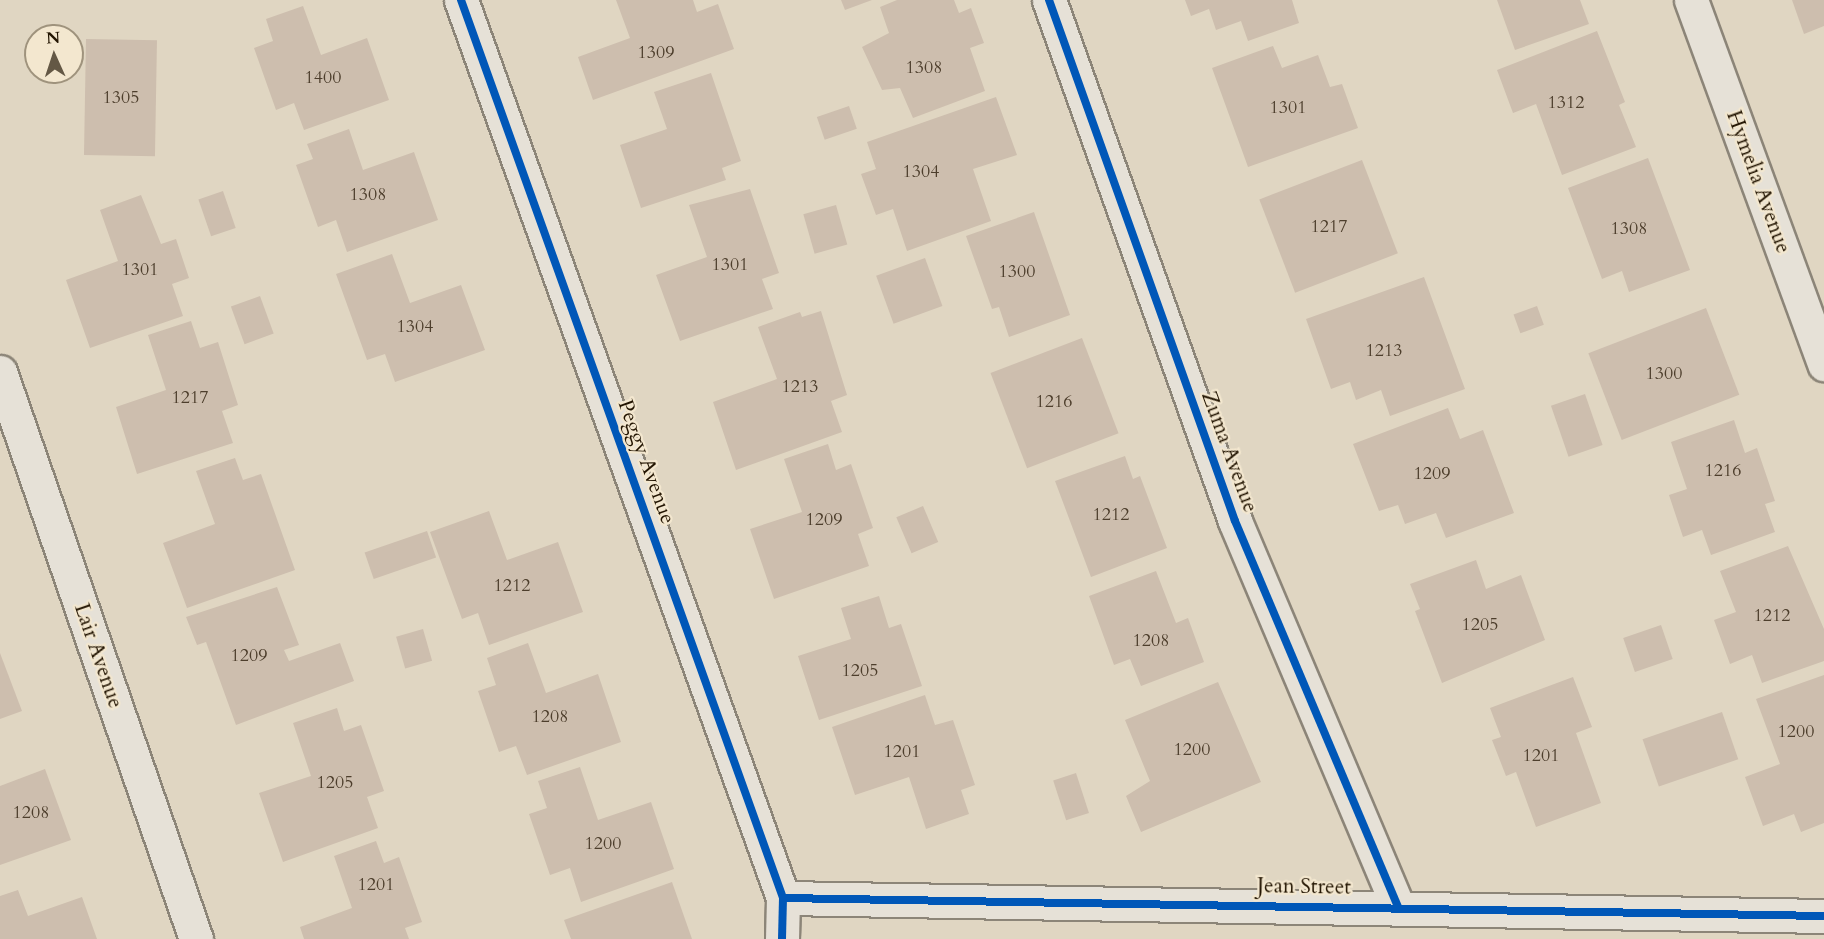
<!DOCTYPE html>
<html>
<head>
<meta charset="utf-8">
<style>
  body { margin:0 }
  #map { position:relative; width:1824px; height:939px; overflow:hidden; background:#e0d6c2; font-family:Cardo,serif }
  div>[style] { position:absolute }
  .building>* { inset:0; background:#cdbeae; transform-origin:0 0 }
  .roads { filter:drop-shadow(2px 0 #8c8578) drop-shadow(-2px 0 #8c8578) drop-shadow(0 2px #8c8578) drop-shadow(0 -2px #8c8578) }
  .minor>* { height:33px; margin:-16.5px; padding:0 16.5px; transform-origin:16.5px; border-radius:16.5px; background:#e6e1d7 }
  .cycleway>* { height:8px; margin:-4px; padding:0 4px; transform-origin:4px; border-radius:4px; background:#0057b8 }
  span { translate:-50% -50%; white-space:nowrap; text-align:center; line-height:1.15; -webkit-text-stroke:4.5px #f3e7cf; paint-order:stroke }
  .number-label { font-size:18px; color:#4d3e2c }
  .number-label span { -webkit-text-stroke-width:0 }
  .street-label { font-size:21px; color:#221401 }
  .north { position:absolute; left:24px; top:24px; width:60px; height:60px; box-sizing:border-box; background:#f3e7cf; border:2px solid #9f937d; border-radius:50%; rotate:357deg; font-size:16px; font-weight:700; line-height:24px; text-align:center; color:#221401 }
  .north::after { content:''; display:block; margin:auto; width:21px; height:27px; background:#645845; clip-path:polygon(50% 0,100% 100%,50% 72%,0 100%) }
</style>
</head>
<body>
<div id="map">
  <div class="building">
    <div style="clip-path:polygon(616px 0,693px 0,697px 12px,718px 4px,734px 49px,593px 100px,578px 57px,630px 38px)"></div>
    <div style="clip-path:polygon(841px 0,872px 0,845px 10px)"></div>
    <div style="clip-path:polygon(897px 0,954px 0,959px 13px,971px 8px,984px 43px,970px 48px,985px 91px,913px 118px,900px 88px,882px 90px,862px 47px,889px 33px,880px 7px)"></div>
    <div style="clip-path:polygon(1185px 0,1292px 0,1299px 23px,1248px 41px,1241px 21px,1216px 30px,1209px 9px,1191px 16px)"></div>
    <div style="clip-path:polygon(1497px 0,1580px 0,1589px 24px,1515px 50px)"></div>
    <div style="clip-path:polygon(1792px 0,1824px 0,1824px 26px,1804px 34px)"></div>
    <div style="clip-path:polygon(303px 6px,321px 55px,367px 38px,389px 100px,304px 130px,294px 103px,276px 110px,254px 48px,273px 41px,266px 19px)"></div>
    <div style="clip-path:polygon(1597px 31px,1625px 102px,1619px 105px,1636px 147px,1562px 175px,1536px 104px,1513px 113px,1497px 70px)"></div>
    <div style="left:86px;top:39px;width:71px;height:116px;rotate:1deg"></div>
    <div style="clip-path:polygon(1273px 46px,1282px 68px,1318px 55px,1330px 87px,1342px 84px,1358px 128px,1248px 167px,1212px 68px)"></div>
    <div style="clip-path:polygon(711px 73px,741px 161px,722px 168px,726px 180px,641px 208px,620px 145px,667px 129px,654px 92px)"></div>
    <div style="clip-path:polygon(996px 97px,1017px 155px,973px 169px,991px 221px,907px 251px,893px 209px,876px 215px,861px 174px,876px 169px,867px 142px)"></div>
    <div style="left:849px;top:106px;width:24px;height:34px;rotate:71deg"></div>
    <div style="clip-path:polygon(349px 129px,363px 170px,414px 152px,438px 220px,347px 252px,336px 220px,318px 227px,296px 165px,313px 159px,307px 144px)"></div>
    <div style="clip-path:polygon(1648px 158px,1690px 270px,1629px 292px,1622px 271px,1602px 279px,1568px 188px)"></div>
    <div style="left:1362px;top:160px;width:100px;height:110px;rotate:69deg"></div>
    <div style="clip-path:polygon(750px 189px,779px 273px,762px 279px,773px 309px,680px 341px,656px 275px,707px 257px,689px 205px)"></div>
    <div style="left:223px;top:191px;width:39px;height:26px;rotate:71deg"></div>
    <div style="clip-path:polygon(141px 195px,161px 244px,176px 239px,189px 278px,172px 284px,183px 316px,90px 348px,66px 280px,118px 261px,100px 210px)"></div>
    <div style="left:836px;top:205px;width:41px;height:34px;rotate:74deg"></div>
    <div style="clip-path:polygon(1034px 212px,1070px 315px,1009px 337px,999px 307px,992px 309px,966px 236px)"></div>
    <div style="clip-path:polygon(392px 254px,410px 303px,461px 285px,485px 350px,395px 382px,385px 354px,367px 360px,336px 274px)"></div>
    <div style="left:925px;top:258px;width:51px;height:52px;rotate:70deg"></div>
    <div style="clip-path:polygon(1424px 277px,1465px 389px,1390px 416px,1381px 390px,1356px 400px,1350px 382px,1331px 389px,1306px 319px)"></div>
    <div style="left:260px;top:296px;width:40px;height:31px;rotate:70deg"></div>
    <div style="left:1537px;top:306px;width:20px;height:25px;rotate:70deg"></div>
    <div style="left:1706px;top:308px;width:93px;height:126px;rotate:69deg"></div>
    <div style="clip-path:polygon(821px 311px,847px 395px,831px 401px,842px 432px,736px 470px,713px 402px,777px 379px,758px 327px,800px 312px,802px 317px)"></div>
    <div style="clip-path:polygon(191px 321px,200px 348px,218px 342px,238px 405px,222px 411px,233px 443px,137px 474px,116px 407px,166px 390px,148px 335px)"></div>
    <div style="left:1082px;top:338px;width:102px;height:98px;rotate:69deg"></div>
    <div style="left:1585px;top:394px;width:54px;height:36px;rotate:71deg"></div>
    <div style="clip-path:polygon(1448px 408px,1460px 439px,1483px 430px,1514px 513px,1446px 538px,1436px 513px,1405px 524px,1398px 505px,1379px 511px,1353px 444px)"></div>
    <div style="clip-path:polygon(1734px 420px,1745px 453px,1757px 448px,1775px 501px,1765px 504px,1775px 532px,1711px 555px,1702px 530px,1683px 537px,1669px 495px,1687px 489px,1671px 442px)"></div>
    <div style="clip-path:polygon(828px 444px,836px 470px,851px 464px,873px 528px,858px 534px,869px 566px,774px 599px,750px 529px,802px 512px,784px 459px)"></div>
    <div style="clip-path:polygon(1125px 456px,1133px 479px,1140px 476px,1167px 548px,1091px 577px,1055px 481px)"></div>
    <div style="clip-path:polygon(235px 458px,243px 480px,261px 474px,295px 570px,187px 608px,163px 543px,215px 524px,196px 471px)"></div>
    <div style="left:923px;top:506px;width:39px;height:29px;rotate:67deg"></div>
    <div style="clip-path:polygon(489px 511px,507px 560px,558px 542px,583px 612px,489px 645px,478px 613px,462px 619px,430px 532px)"></div>
    <div style="left:427px;top:531px;width:28px;height:66px;rotate:71deg"></div>
    <div style="clip-path:polygon(1788px 546px,1824px 629px,1824px 661px,1762px 683px,1752px 655px,1730px 664px,1714px 620px,1736px 612px,1720px 571px)"></div>
    <div style="clip-path:polygon(1476px 560px,1486px 589px,1521px 575px,1545px 640px,1442px 683px,1415px 611px,1420px 609px,1410px 584px)"></div>
    <div style="clip-path:polygon(1156px 571px,1176px 623px,1188px 618px,1204px 662px,1141px 686px,1130px 659px,1114px 665px,1089px 596px)"></div>
    <div style="clip-path:polygon(277px 587px,299px 645px,284px 650px,289px 661px,340px 643px,354px 681px,236px 725px,206px 642px,197px 645px,186px 617px)"></div>
    <div style="clip-path:polygon(879px 596px,889px 628px,901px 624px,922px 686px,819px 720px,798px 656px,851px 639px,841px 608px)"></div>
    <div style="left:1661px;top:625px;width:36px;height:40px;rotate:71deg"></div>
    <div style="left:423px;top:629px;width:33px;height:28px;rotate:74deg"></div>
    <div style="clip-path:polygon(528px 643px,546px 693px,598px 674px,621px 742px,527px 775px,516px 746px,499px 752px,478px 691px,496px 685px,487px 658px)"></div>
    <div style="clip-path:polygon(0 653px,22px 711px,0 719px)"></div>
    <div style="clip-path:polygon(1824px 675px,1824px 823px,1801px 832px,1794px 814px,1763px 826px,1745px 777px,1780px 764px,1756px 699px)"></div>
    <div style="clip-path:polygon(1573px 677px,1592px 727px,1576px 733px,1601px 803px,1536px 827px,1516px 772px,1506px 776px,1492px 740px,1501px 737px,1490px 708px)"></div>
    <div style="clip-path:polygon(1218px 682px,1261px 782px,1141px 832px,1126px 796px,1150px 781px,1125px 720px)"></div>
    <div style="clip-path:polygon(925px 695px,935px 725px,953px 720px,975px 785px,961px 790px,969px 814px,926px 829px,909px 777px,855px 795px,832px 727px)"></div>
    <div style="clip-path:polygon(337px 708px,344px 731px,361px 725px,384px 791px,367px 797px,378px 828px,283px 862px,259px 793px,311px 776px,293px 723px)"></div>
    <div style="left:1722px;top:712px;width:50px;height:84px;rotate:71deg"></div>
    <div style="clip-path:polygon(580px 767px,598px 820px,651px 802px,674px 869px,581px 902px,570px 868px,550px 875px,529px 814px,547px 808px,538px 781px)"></div>
    <div style="clip-path:polygon(45px 769px,71px 840px,0 865px,0 786px)"></div>
    <div style="left:1076px;top:773px;width:42px;height:24px;rotate:72deg"></div>
    <div style="clip-path:polygon(376px 841px,384px 863px,399px 857px,422px 922px,405px 928px,409px 939px,304px 939px,300px 927px,352px 908px,334px 856px)"></div>
    <div style="clip-path:polygon(672px 882px,692px 939px,571px 939px,564px 920px)"></div>
    <div style="clip-path:polygon(18px 890px,28px 916px,82px 897px,97px 939px,0 939px,0 896px)"></div>
  </div>
  <div class="roads">
    <div class="minor">
      <div style="left:461px;top:0;width:954px;rotate:70.27deg"></div>
      <div style="left:783px;top:898px;width:41px;rotate:91.4deg"></div>
      <div style="left:1049px;top:0;width:553px;rotate:70.35deg"></div>
      <div style="left:1235px;top:521px;width:419px;rotate:67.1deg"></div>
      <div style="left:1691px;top:0;width:388px;rotate:69.9deg"></div>
      <div style="left:0;top:372px;width:600px;rotate:70.93deg"></div>
      <div style="left:783px;top:898px;width:1041px;rotate:0.99deg"></div>
    </div>
  </div>
  <div class="cycleway">
    <div style="left:461px;top:0;width:954px;rotate:70.27deg"></div>
    <div style="left:783px;top:898px;width:41px;rotate:91.4deg"></div>
    <div style="left:1049px;top:0;width:553px;rotate:70.35deg"></div>
    <div style="left:1235px;top:521px;width:419px;rotate:67.1deg"></div>
    <div style="left:783px;top:898px;width:1041px;rotate:0.99deg"></div>
  </div>
  <div class="number-label">
    <span style="left:656px;top:53px">1309</span>
    <span style="left:924px;top:68px">1308</span>
    <span style="left:323px;top:78px">1400</span>
    <span style="left:121px;top:98px">1305</span>
    <span style="left:1566px;top:103px">1312</span>
    <span style="left:1288px;top:108px">1301</span>
    <span style="left:921px;top:172px">1304</span>
    <span style="left:368px;top:195px">1308</span>
    <span style="left:1329px;top:227px">1217</span>
    <span style="left:1629px;top:229px">1308</span>
    <span style="left:730px;top:265px">1301</span>
    <span style="left:140px;top:270px">1301</span>
    <span style="left:1017px;top:272px">1300</span>
    <span style="left:415px;top:327px">1304</span>
    <span style="left:1384px;top:351px">1213</span>
    <span style="left:1664px;top:374px">1300</span>
    <span style="left:800px;top:387px">1213</span>
    <span style="left:190px;top:398px">1217</span>
    <span style="left:1054px;top:402px">1216</span>
    <span style="left:1723px;top:471px">1216</span>
    <span style="left:1432px;top:474px">1209</span>
    <span style="left:1111px;top:515px">1212</span>
    <span style="left:824px;top:520px">1209</span>
    <span style="left:512px;top:586px">1212</span>
    <span style="left:1772px;top:616px">1212</span>
    <span style="left:1480px;top:625px">1205</span>
    <span style="left:1151px;top:641px">1208</span>
    <span style="left:249px;top:656px">1209</span>
    <span style="left:860px;top:671px">1205</span>
    <span style="left:550px;top:717px">1208</span>
    <span style="left:1796px;top:732px">1200</span>
    <span style="left:1192px;top:750px">1200</span>
    <span style="left:902px;top:752px">1201</span>
    <span style="left:1541px;top:756px">1201</span>
    <span style="left:335px;top:783px">1205</span>
    <span style="left:31px;top:813px">1208</span>
    <span style="left:603px;top:844px">1200</span>
    <span style="left:376px;top:885px">1201</span>
  </div>
  <div class="street-label">
    <span style="left:1758px;top:182px;rotate:70deg">Hymelia Avenue</span>
    <span style="left:1229px;top:452px;rotate:70deg">Zuma Avenue</span>
    <span style="left:646px;top:462px;rotate:70deg">Peggy Avenue</span>
    <span style="left:98px;top:656px;rotate:71deg">Lair Avenue</span>
    <span style="left:1304px;top:887px;rotate:1deg">Jean Street</span>
  </div>
  <div class="north">N</div>
</div>
</body>
</html>
